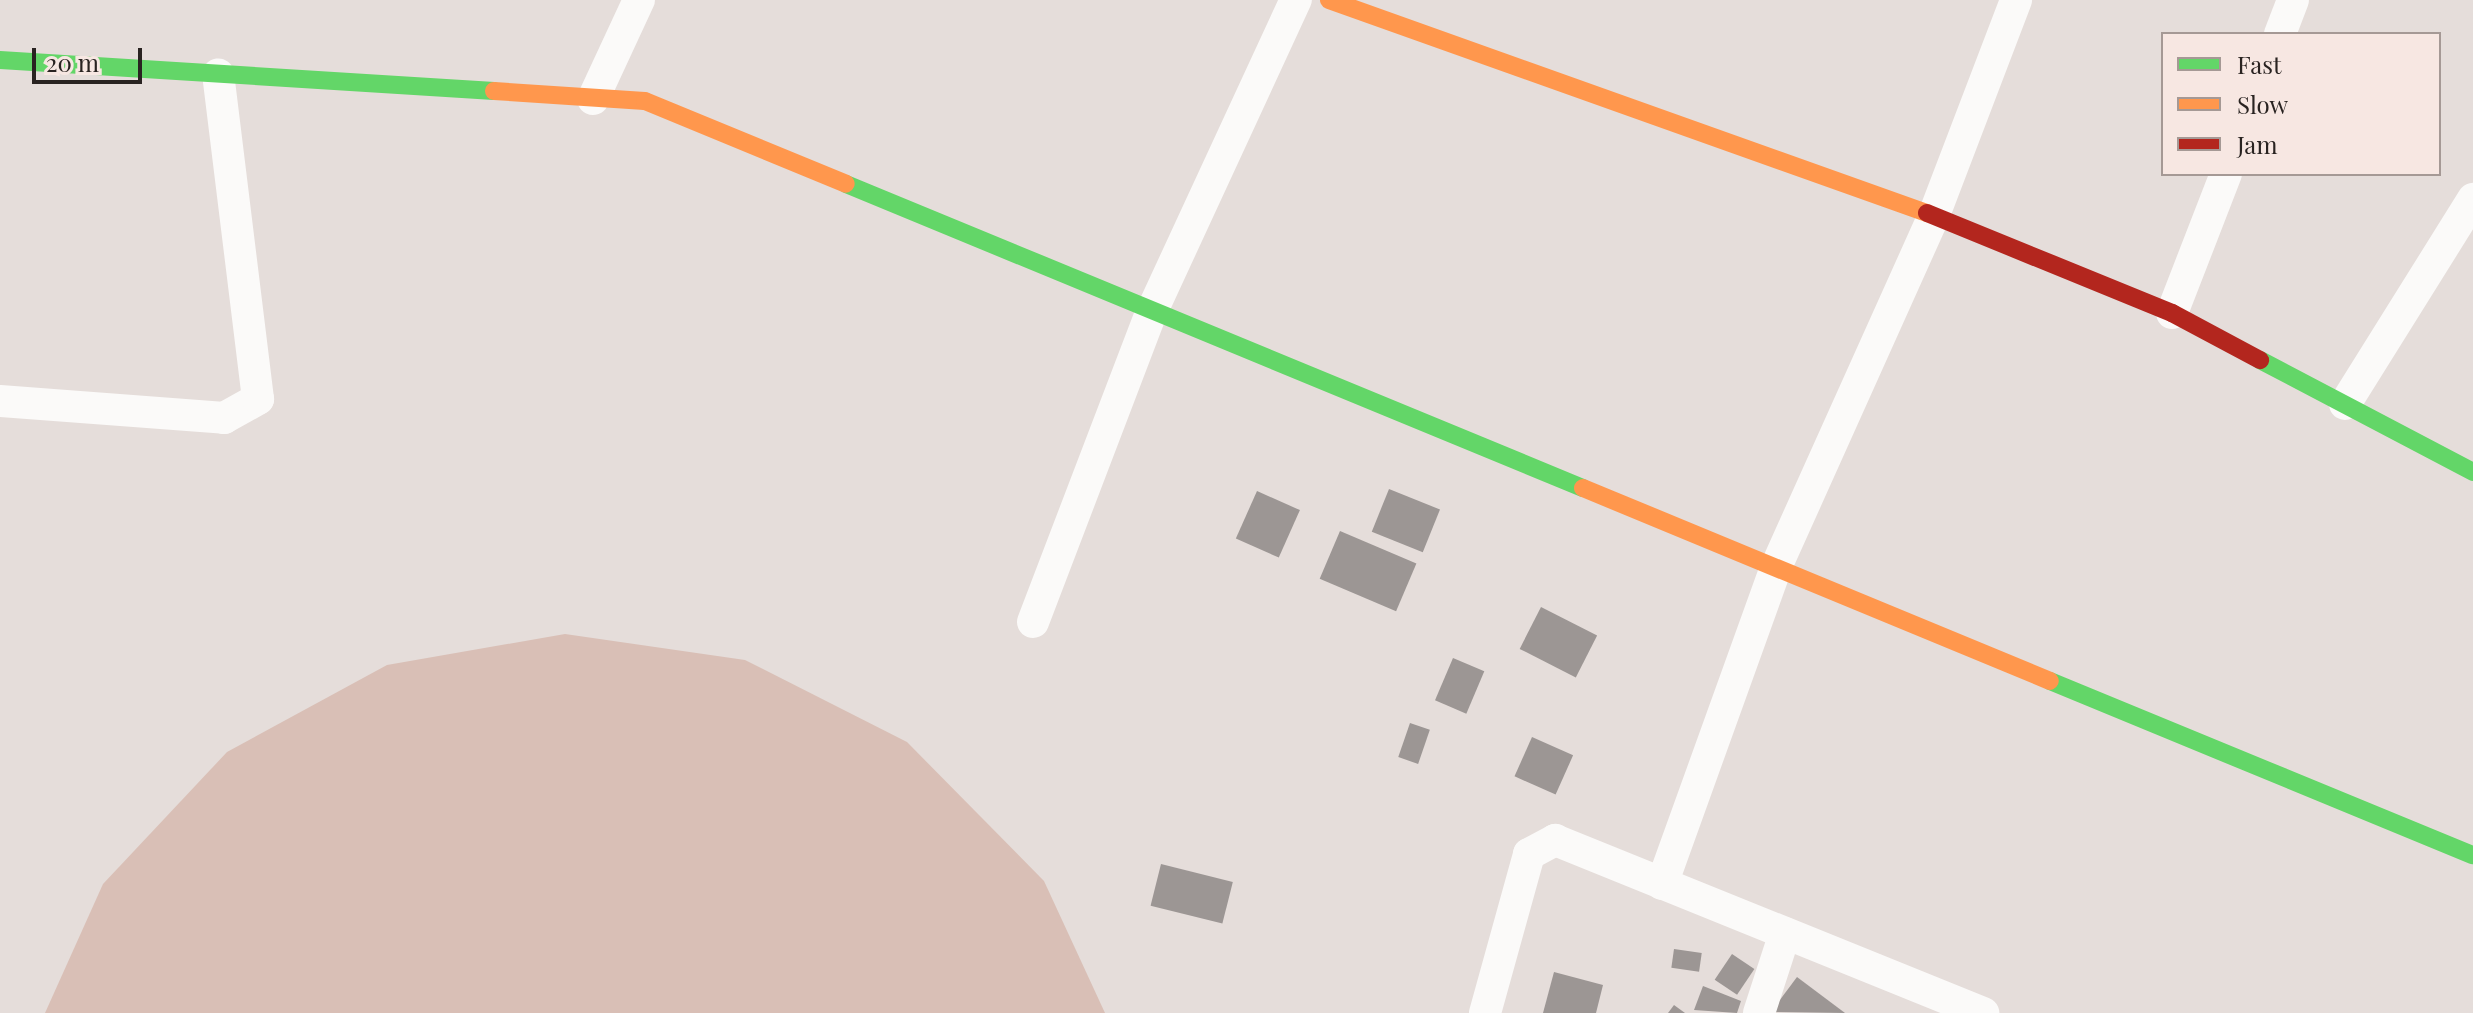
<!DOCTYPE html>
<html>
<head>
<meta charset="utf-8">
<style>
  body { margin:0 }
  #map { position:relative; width:2473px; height:1013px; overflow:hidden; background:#e5ddda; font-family:"Playfair Display",serif }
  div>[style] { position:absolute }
  .green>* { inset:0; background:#d9bfb6 }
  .building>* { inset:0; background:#9c9694; transform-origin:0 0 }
  .street>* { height:32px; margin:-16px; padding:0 16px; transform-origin:16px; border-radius:16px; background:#fbfaf9 }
  .fast>* { height:18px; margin:-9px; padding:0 9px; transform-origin:9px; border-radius:9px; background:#63d668 }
  .slow>* { height:18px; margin:-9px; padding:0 9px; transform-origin:9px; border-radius:9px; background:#ff974d }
  .jam>* { height:18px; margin:-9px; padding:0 9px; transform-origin:9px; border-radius:9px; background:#b3261e }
  span { translate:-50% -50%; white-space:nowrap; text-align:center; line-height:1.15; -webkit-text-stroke:8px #f7e7e2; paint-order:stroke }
  .legend { position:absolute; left:2161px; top:32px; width:280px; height:144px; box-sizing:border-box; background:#f7e7e2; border:2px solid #a59995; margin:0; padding:10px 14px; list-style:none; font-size:24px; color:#292321 }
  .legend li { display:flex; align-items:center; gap:16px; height:40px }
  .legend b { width:40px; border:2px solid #a59995 }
  .scale { position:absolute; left:32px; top:48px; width:110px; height:36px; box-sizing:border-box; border:4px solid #292321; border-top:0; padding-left:10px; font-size:24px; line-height:28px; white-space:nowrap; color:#292321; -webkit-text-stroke:6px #f7e7e2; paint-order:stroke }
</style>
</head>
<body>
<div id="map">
  <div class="green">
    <div style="clip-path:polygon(565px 634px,745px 660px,907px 742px,1044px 881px,1105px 1013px,45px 1013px,103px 884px,227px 752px,387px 665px)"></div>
  </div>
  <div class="building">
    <div style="left:1389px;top:489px;width:55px;height:46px;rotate:22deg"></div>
    <div style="left:1257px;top:491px;width:47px;height:52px;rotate:24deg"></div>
    <div style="left:1340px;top:531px;width:83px;height:52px;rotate:23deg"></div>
    <div style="left:1541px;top:607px;width:63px;height:47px;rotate:27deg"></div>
    <div style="left:1453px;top:658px;width:34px;height:46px;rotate:23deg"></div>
    <div style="left:1410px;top:723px;width:21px;height:36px;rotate:19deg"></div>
    <div style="left:1532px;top:737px;width:45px;height:43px;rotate:24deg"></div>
    <div style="left:1161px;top:864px;width:74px;height:43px;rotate:14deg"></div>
    <div style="left:1674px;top:949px;width:28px;height:19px;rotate:8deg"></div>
    <div style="left:1732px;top:954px;width:27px;height:31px;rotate:34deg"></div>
    <div style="clip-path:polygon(1554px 972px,1603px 985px,1596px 1013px,1543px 1013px)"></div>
    <div style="clip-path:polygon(1797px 977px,1845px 1013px,1771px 1012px)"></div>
    <div style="clip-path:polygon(1703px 986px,1741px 1001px,1737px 1013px,1694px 1010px)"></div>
    <div style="clip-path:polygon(1674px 1005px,1685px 1013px,1668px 1013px)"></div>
  </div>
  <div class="street">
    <div style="left:2280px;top:34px;width:36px;rotate:-69deg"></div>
    <div style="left:593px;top:99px;width:109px;rotate:-65.1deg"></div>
    <div style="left:2172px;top:313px;width:149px;rotate:-68.8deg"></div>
    <div style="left:0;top:401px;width:225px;rotate:4.3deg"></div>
    <div style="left:224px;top:418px;width:39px;rotate:-29deg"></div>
    <div style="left:258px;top:399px;width:327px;rotate:-97deg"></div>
    <div style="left:2345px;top:404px;width:242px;rotate:-58deg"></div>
    <div style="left:1033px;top:622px;width:333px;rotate:-69.1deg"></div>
    <div style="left:1152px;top:311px;width:343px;rotate:-65.2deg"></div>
    <div style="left:1662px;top:884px;width:337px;rotate:-70.2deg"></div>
    <div style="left:1776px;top:567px;width:386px;rotate:-65.8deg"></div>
    <div style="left:1934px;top:215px;width:230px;rotate:-69.1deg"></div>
    <div style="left:1485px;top:1013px;width:165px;rotate:-74.5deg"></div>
    <div style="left:1529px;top:854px;width:30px;rotate:-28deg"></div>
    <div style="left:1555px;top:840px;width:462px;rotate:22deg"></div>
    <div style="left:1759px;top:1013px;width:84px;rotate:-72deg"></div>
  </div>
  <div class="fast">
    <div style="left:0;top:60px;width:495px;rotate:3.6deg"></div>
    <div style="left:846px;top:184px;width:797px;rotate:22.42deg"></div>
    <div style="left:2260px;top:360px;width:241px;rotate:27.7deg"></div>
    <div style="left:2050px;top:681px;width:457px;rotate:22.4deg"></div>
  </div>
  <div class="slow">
    <div style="left:1329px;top:0;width:635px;rotate:19.61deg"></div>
    <div style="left:494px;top:91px;width:151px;rotate:3.8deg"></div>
    <div style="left:645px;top:101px;width:217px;rotate:22.4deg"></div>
    <div style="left:1583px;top:488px;width:505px;rotate:22.45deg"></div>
  </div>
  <div class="jam">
    <div style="left:1927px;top:213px;width:265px;rotate:22.2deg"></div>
    <div style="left:2172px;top:313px;width:100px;rotate:28.1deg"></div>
  </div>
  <ul class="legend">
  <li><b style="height:10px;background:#63d668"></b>Fast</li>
  <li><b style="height:10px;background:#ff974d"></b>Slow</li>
  <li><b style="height:10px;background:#b3261e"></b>Jam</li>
  </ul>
  <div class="scale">20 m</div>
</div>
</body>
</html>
